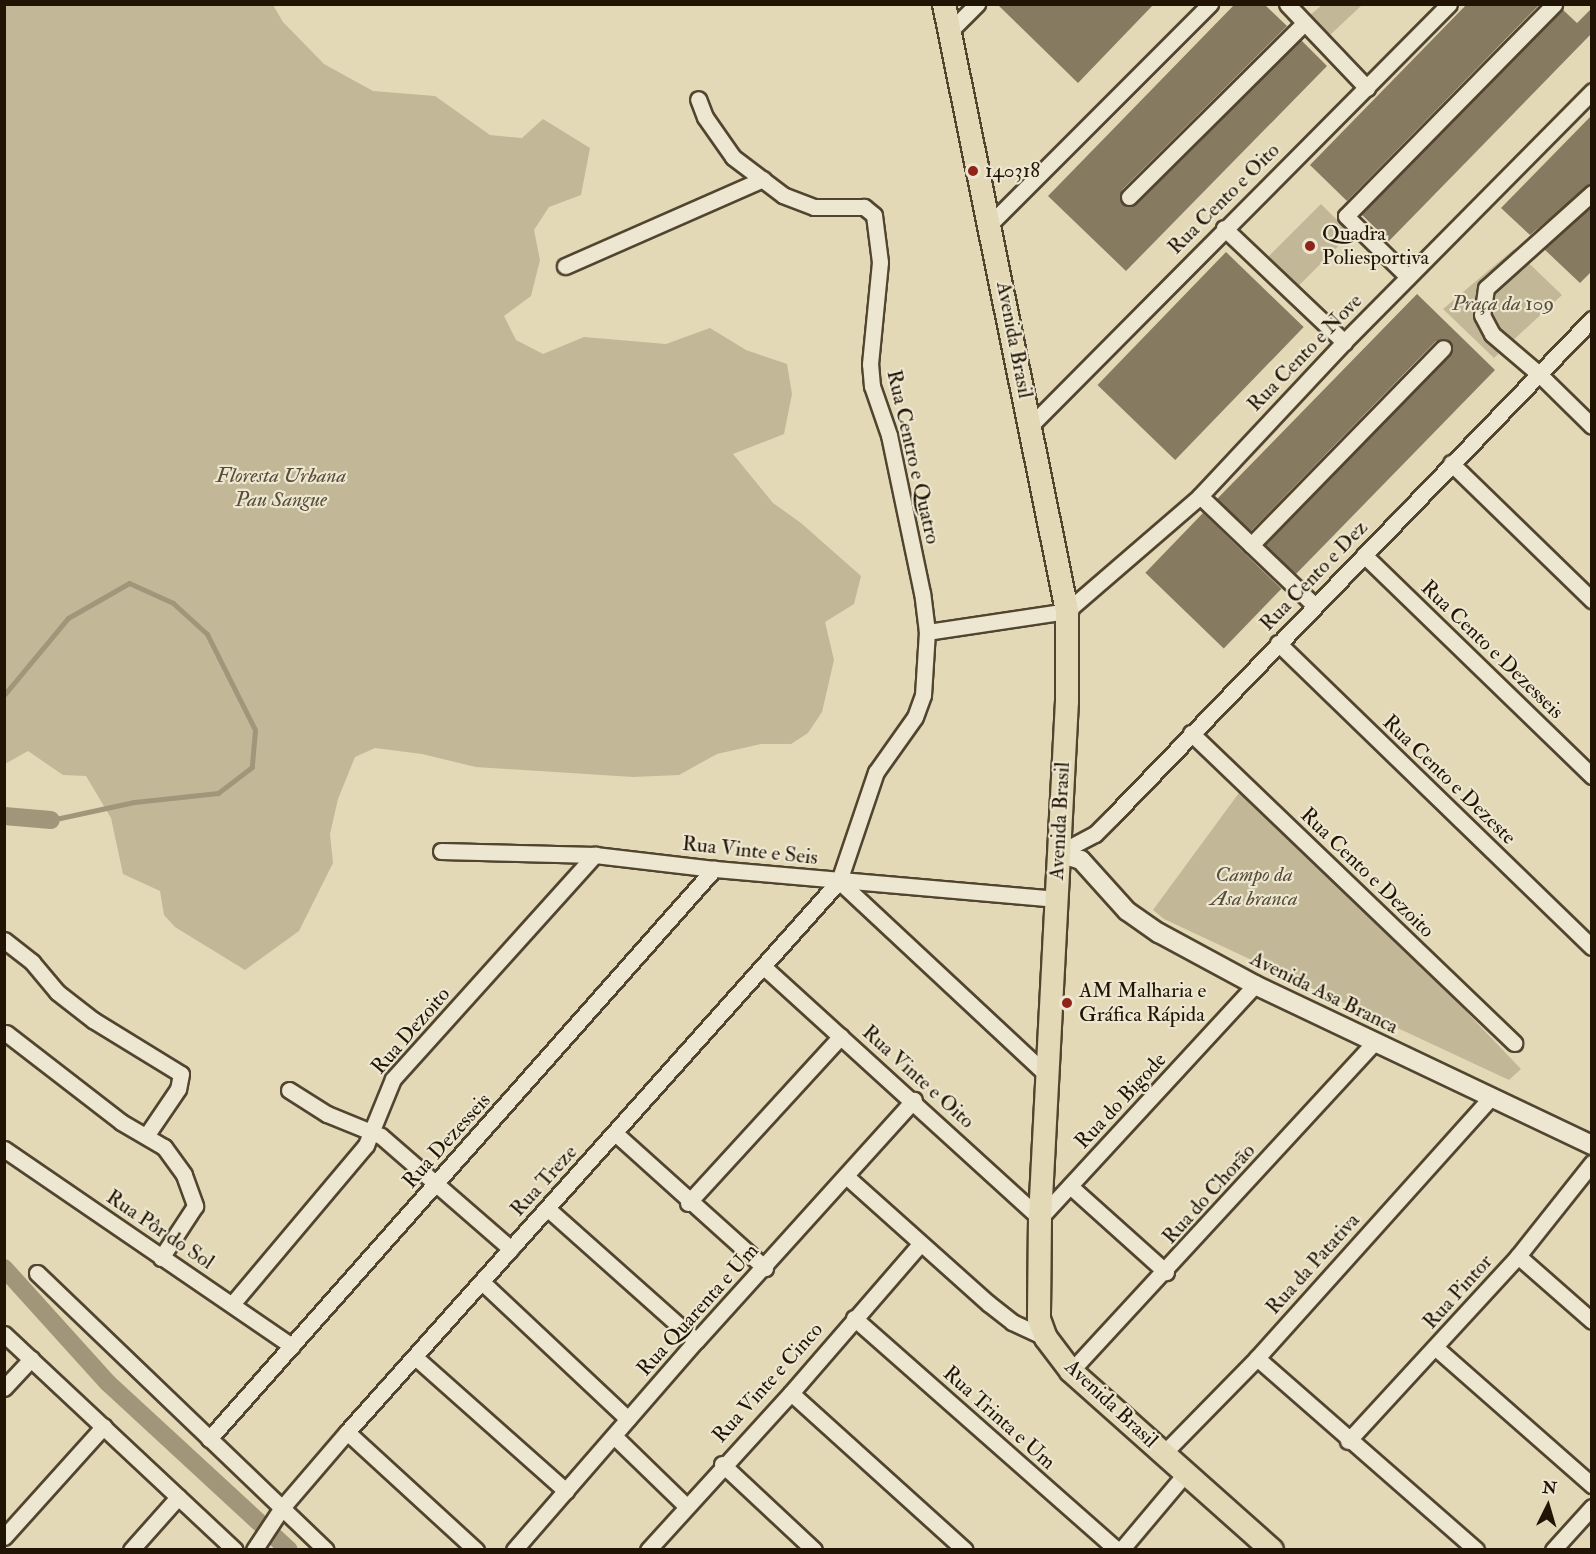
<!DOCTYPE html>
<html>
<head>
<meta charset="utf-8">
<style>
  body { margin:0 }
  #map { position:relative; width:1596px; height:1554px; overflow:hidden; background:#e3d9b6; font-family:"IM FELL Double Pica",serif }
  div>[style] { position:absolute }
  .green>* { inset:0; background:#c2b898; transform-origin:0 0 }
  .stream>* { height:5px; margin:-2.5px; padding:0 2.5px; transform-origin:2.5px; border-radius:2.5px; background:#a19679 }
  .canal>* { height:18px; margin:-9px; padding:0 9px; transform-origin:9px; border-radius:9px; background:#a19679 }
  .building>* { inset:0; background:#867a61; transform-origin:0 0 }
  .roads { filter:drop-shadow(2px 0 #524530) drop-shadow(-2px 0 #524530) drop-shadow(0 2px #524530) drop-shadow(0 -2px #524530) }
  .minor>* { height:15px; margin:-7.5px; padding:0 7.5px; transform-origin:7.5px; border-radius:7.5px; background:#ede6d0 }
  .tertiary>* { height:18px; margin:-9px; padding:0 9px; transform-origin:9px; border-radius:9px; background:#ede6d0 }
  .primary>* { height:22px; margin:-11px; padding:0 11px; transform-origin:11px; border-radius:11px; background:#e3d9b6 }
  .dots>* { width:16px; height:16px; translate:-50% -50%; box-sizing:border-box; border:3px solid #ede6d0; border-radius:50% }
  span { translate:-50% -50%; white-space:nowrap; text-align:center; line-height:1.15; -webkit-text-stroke:4.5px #ede6d0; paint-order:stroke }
  .poi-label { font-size:21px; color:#211404 }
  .left { translate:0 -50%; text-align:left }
  .street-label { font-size:21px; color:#211404 }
  .park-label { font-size:21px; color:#594d38; font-style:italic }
  .frame { position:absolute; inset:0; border:6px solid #211404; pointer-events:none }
  .north { position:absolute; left:1518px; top:1476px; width:60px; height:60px; -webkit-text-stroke:4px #ede6d0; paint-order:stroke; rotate:5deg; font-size:16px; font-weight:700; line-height:24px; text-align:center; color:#211404 }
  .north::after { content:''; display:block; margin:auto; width:21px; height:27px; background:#211404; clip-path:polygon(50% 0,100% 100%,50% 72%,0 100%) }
</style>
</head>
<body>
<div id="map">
  <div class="green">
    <div style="clip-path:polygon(5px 4px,273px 5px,283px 22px,324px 64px,373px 91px,435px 96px,490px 135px,522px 138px,543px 119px,590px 148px,581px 195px,549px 207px,534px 230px,540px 260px,531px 296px,504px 316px,516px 340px,543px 354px,584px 337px,666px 344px,710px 328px,746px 350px,787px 364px,792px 394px,784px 434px,733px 454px,773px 503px,801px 523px,861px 576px,854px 604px,825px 622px,834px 660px,822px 712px,808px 733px,791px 744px,761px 744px,717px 754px,679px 775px,633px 777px,476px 767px,422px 754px,375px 748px,355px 757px,338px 799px,330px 834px,333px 863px,299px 931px,245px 970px,175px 927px,164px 915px,160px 891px,123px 874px,111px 818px,86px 776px,63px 775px,28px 751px,5px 764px)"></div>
    <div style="clip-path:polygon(1322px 5px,1322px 4px,1362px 5px,1329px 36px,1309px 16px)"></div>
    <div style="left:1321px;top:204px;width:42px;height:74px;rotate:45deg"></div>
    <div style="clip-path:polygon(1514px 249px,1562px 295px,1494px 358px,1443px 309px)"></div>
    <div style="clip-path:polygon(1247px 782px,1521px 1069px,1509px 1080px,1164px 919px,1153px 910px)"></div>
  </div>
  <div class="stream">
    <div style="left:4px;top:695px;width:100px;rotate:-50.3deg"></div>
    <div style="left:68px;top:618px;width:70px;rotate:-29.8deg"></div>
    <div style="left:129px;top:583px;width:48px;rotate:24.4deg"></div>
    <div style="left:173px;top:603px;width:46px;rotate:42.4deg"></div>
    <div style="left:207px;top:634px;width:107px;rotate:63.4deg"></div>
    <div style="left:255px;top:730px;width:37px;rotate:95deg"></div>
    <div style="left:252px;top:767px;width:43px;rotate:142.6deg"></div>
    <div style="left:218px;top:793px;width:84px;rotate:173.9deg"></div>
    <div style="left:134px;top:802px;width:85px;rotate:167.8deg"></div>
  </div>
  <div class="canal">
    <div style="left:4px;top:816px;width:47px;rotate:4.9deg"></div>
    <div style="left:4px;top:1268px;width:155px;rotate:47.9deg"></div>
    <div style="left:108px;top:1383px;width:246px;rotate:42.7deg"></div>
  </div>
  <div class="building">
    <div style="clip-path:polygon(997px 4px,1154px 4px,1078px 83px)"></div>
    <div style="clip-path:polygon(1235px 4px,1264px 4px,1287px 26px,1122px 190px,1123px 204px,1136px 204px,1301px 40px,1327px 66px,1126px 271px,1048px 196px)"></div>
    <div style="clip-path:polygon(1467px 4px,1540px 4px,1347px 201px,1310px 165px)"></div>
    <div style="clip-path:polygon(1592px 8px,1592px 33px,1389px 241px,1361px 214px,1562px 9px,1577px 23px)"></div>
    <div style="clip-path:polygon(1592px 115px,1592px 183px,1530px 235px,1501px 208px)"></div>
    <div style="clip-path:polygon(1592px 207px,1592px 271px,1580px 283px,1544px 249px)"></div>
    <div style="left:1226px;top:252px;width:108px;height:185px;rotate:44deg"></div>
    <div style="clip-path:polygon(1417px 294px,1495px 370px,1296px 574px,1265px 545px,1450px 355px,1449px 341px,1436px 341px,1251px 531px,1217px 499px)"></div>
    <div style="left:1203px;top:513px;width:109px;height:83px;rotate:44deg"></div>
  </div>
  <div class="roads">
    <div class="minor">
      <div style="left:1287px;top:4px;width:116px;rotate:46.4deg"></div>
      <div style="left:949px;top:32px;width:40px;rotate:-45deg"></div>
      <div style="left:1592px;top:193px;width:142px;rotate:138.1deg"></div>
      <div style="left:1486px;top:288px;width:27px;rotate:98deg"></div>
      <div style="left:1482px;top:315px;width:21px;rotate:62deg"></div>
      <div style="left:1492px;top:334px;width:62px;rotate:40.4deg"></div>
      <div style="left:1539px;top:374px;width:74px;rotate:44.5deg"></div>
      <div style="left:1129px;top:197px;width:247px;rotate:-44.8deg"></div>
      <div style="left:991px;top:223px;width:310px;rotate:-45deg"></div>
      <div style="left:1224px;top:228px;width:166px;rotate:43.5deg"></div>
      <div style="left:565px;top:266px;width:216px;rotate:-23.7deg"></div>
      <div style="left:1408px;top:277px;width:87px;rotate:-135.5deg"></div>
      <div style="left:1346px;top:216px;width:297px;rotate:-45.5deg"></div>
      <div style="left:1031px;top:425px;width:593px;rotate:-45.2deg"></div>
      <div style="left:1451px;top:463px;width:197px;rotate:44.2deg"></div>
      <div style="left:1200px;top:496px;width:158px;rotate:43.7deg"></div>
      <div style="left:1251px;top:545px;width:275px;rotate:-45.7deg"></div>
      <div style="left:1364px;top:555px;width:318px;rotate:44.1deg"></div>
      <div style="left:927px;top:632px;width:142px;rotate:-8.5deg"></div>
      <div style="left:1067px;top:611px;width:176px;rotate:-40.8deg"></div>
      <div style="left:1200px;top:496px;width:211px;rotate:-46.9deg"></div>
      <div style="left:1344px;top:342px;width:353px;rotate:-45.3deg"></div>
      <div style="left:1278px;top:643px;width:437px;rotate:44.1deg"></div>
      <div style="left:1191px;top:733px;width:448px;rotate:43.8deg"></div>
      <div style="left:1058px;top:846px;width:14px"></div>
      <div style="left:1072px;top:846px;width:26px;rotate:-28deg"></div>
      <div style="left:1095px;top:834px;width:24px;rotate:-45deg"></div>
      <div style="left:1112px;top:817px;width:692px;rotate:-46.05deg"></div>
      <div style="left:441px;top:851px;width:154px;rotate:1.5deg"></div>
      <div style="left:595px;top:855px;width:120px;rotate:6.7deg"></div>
      <div style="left:714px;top:869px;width:343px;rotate:5deg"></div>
      <div style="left:839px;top:881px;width:284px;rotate:43deg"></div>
      <div style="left:4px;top:940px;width:36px;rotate:38deg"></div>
      <div style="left:32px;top:962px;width:39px;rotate:50deg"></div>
      <div style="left:57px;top:992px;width:46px;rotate:37.9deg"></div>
      <div style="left:93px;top:1020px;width:103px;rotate:31.5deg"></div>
      <div style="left:181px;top:1074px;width:15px;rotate:101deg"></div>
      <div style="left:178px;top:1089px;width:57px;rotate:124.2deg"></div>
      <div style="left:765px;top:968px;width:372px;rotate:42.3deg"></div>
      <div style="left:1040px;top:1218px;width:317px;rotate:-47.3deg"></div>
      <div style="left:6px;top:1033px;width:145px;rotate:37.7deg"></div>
      <div style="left:121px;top:1122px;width:50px;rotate:30.2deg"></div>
      <div style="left:164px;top:1147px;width:34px;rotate:54deg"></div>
      <div style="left:184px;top:1175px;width:33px;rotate:70deg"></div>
      <div style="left:195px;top:1206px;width:62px;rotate:123.2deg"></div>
      <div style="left:289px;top:1090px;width:45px;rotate:32.3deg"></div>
      <div style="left:327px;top:1114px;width:58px;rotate:22.2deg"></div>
      <div style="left:381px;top:1136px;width:172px;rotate:41deg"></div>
      <div style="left:615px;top:1133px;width:202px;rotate:42deg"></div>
      <div style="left:4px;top:1149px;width:349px;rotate:34.4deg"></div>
      <div style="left:846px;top:1176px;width:191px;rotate:41.8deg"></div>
      <div style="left:988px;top:1303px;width:31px;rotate:38deg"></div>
      <div style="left:1012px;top:1322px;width:38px;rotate:25deg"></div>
      <div style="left:1070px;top:1186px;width:129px;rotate:41.9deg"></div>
      <div style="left:688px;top:1203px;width:226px;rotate:-47.5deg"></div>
      <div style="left:548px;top:1209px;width:198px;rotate:41.7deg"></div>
      <div style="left:1518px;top:1256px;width:98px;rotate:41.3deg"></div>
      <div style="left:37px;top:1273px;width:400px;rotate:43.8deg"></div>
      <div style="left:482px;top:1282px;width:200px;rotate:43.2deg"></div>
      <div style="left:233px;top:1303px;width:207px;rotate:-49.9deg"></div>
      <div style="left:366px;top:1145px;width:71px;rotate:-67.8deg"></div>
      <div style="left:393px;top:1079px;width:302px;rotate:-48deg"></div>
      <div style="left:854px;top:1318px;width:351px;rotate:41.4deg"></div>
      <div style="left:4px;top:1334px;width:316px;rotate:43.1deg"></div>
      <div style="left:1436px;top:1348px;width:208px;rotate:41.3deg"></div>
      <div style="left:415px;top:1357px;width:202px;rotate:41.6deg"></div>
      <div style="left:1257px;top:1358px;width:291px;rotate:41.2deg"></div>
      <div style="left:1071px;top:1371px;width:448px;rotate:-47.3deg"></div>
      <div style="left:4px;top:1388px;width:40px;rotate:-47deg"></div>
      <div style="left:791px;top:1393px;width:234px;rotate:42.1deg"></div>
      <div style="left:347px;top:1432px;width:175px;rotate:42.5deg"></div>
      <div style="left:614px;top:1436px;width:100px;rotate:44.2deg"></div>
      <div style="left:209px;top:1439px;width:762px;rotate:-48.46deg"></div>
      <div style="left:1348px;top:1441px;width:251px;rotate:-47.4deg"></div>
      <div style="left:1518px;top:1256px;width:119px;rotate:-51.5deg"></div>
      <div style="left:1163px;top:1454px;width:134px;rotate:-45.6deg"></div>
      <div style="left:1257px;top:1358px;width:348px;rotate:-48.1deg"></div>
      <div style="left:722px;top:1464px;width:126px;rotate:43.1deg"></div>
      <div style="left:4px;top:1537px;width:149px;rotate:-48deg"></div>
      <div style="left:131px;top:1550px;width:71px;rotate:-48.4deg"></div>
      <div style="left:254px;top:1550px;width:49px;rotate:-56.6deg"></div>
      <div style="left:281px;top:1509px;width:101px;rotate:-49.4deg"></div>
      <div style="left:347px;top:1432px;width:739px;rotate:-48.24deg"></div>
      <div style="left:839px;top:881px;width:115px;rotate:-71.3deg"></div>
      <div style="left:876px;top:772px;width:67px;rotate:-54.7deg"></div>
      <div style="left:915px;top:717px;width:23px;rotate:-70deg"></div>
      <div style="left:923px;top:695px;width:63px;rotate:-86.4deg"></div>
      <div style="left:927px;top:632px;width:39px;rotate:-97deg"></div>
      <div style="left:922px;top:593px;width:161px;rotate:-101.8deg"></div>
      <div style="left:889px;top:435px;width:52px;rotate:-109.1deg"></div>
      <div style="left:872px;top:386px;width:22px;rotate:-95deg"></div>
      <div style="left:870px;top:364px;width:102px;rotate:-84.4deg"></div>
      <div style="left:880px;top:262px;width:47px;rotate:-97.3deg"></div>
      <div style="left:874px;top:215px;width:13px;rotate:-141deg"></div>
      <div style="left:864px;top:207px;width:50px;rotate:180deg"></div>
      <div style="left:814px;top:207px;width:33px;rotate:-159deg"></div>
      <div style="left:783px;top:195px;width:63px;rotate:-142.8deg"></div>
      <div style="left:733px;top:157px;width:49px;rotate:-125deg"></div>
      <div style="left:705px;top:117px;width:19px;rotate:-111deg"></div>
      <div style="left:514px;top:1550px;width:277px;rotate:-49deg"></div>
      <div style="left:696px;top:1341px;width:325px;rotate:-47.9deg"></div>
      <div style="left:648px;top:1550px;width:212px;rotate:-47.7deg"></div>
      <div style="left:791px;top:1393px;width:197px;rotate:-49.1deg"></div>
      <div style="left:1121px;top:1550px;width:99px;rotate:-49.9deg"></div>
      <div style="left:1553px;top:1550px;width:58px;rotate:-47.8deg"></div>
    </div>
    <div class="tertiary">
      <div style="left:1058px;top:853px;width:24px;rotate:17deg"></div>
      <div style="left:1081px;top:860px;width:69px;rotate:48deg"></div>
      <div style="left:1127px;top:911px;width:39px;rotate:35deg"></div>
      <div style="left:1159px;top:933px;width:109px;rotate:28.4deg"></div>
      <div style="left:1255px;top:985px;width:373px;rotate:25.4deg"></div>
    </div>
    <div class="primary">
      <div style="left:944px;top:4px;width:619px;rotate:78.54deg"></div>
      <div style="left:1067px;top:611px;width:90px;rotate:90deg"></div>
      <div style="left:1067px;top:701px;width:518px;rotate:92.99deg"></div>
      <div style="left:1040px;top:1218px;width:101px;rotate:90.6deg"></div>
      <div style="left:1039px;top:1319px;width:20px;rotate:70deg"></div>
      <div style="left:1046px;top:1338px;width:41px;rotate:52.9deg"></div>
      <div style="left:1071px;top:1371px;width:269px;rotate:41.7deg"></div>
    </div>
  </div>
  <div class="dots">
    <div style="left:973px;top:171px;background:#8f2418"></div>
    <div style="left:1310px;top:246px;background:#8f2418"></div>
    <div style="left:1067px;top:1003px;background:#8f2418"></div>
  </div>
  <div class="poi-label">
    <span class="left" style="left:985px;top:171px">140318</span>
    <span class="left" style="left:1322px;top:246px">Quadra<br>Poliesportiva</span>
    <span class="left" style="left:1079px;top:1003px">AM Malharia e<br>Gráfica Rápida</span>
  </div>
  <div class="street-label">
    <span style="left:1224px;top:199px;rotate:-45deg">Rua Cento e Oito</span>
    <span style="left:1014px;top:340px;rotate:79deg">Avenida Brasil</span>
    <span style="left:1305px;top:353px;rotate:-46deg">Rua Cento e Nove</span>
    <span style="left:913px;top:457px;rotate:77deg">Rua Centro e Quatro</span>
    <span style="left:1314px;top:576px;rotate:-46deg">Rua Cento e Dez</span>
    <span style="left:1492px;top:650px;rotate:44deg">Rua Cento e Dezesseis</span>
    <span style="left:1449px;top:780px;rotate:44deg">Rua Cento e Dezeste</span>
    <span style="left:1060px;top:821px;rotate:-87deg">Avenida Brasil</span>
    <span style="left:750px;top:851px;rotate:6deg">Rua Vinte e Seis</span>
    <span style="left:1367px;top:873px;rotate:44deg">Rua Cento e Dezoito</span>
    <span style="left:1324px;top:993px;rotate:26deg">Avenida Asa Branca</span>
    <span style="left:411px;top:1031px;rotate:-49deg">Rua Dezoito</span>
    <span style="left:918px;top:1077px;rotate:42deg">Rua Vinte e Oito</span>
    <span style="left:1121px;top:1101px;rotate:-47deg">Rua do Bigode</span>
    <span style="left:447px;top:1141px;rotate:-48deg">Rua Dezesseis</span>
    <span style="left:544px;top:1181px;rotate:-48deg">Rua Treze</span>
    <span style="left:1209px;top:1194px;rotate:-48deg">Rua do Chorão</span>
    <span style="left:160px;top:1230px;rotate:34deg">Rua Pôr do Sol</span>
    <span style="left:1313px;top:1264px;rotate:-48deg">Rua da Patativa</span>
    <span style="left:1458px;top:1292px;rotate:-48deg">Rua Pintor</span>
    <span style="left:698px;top:1310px;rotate:-48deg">Rua Quarenta e Um</span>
    <span style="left:768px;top:1383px;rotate:-48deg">Rua Vinte e Cinco</span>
    <span style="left:1111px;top:1404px;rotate:43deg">Avenida Brasil</span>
    <span style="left:999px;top:1418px;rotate:42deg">Rua Trinta e Um</span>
  </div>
  <div class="park-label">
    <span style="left:1503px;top:304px">Praça da 109</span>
    <span style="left:281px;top:488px">Floresta Urbana<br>Pau Sangue</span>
    <span style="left:1254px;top:887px">Campo da<br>Asa branca</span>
  </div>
  <div class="frame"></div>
  <div class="north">N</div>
</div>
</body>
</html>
